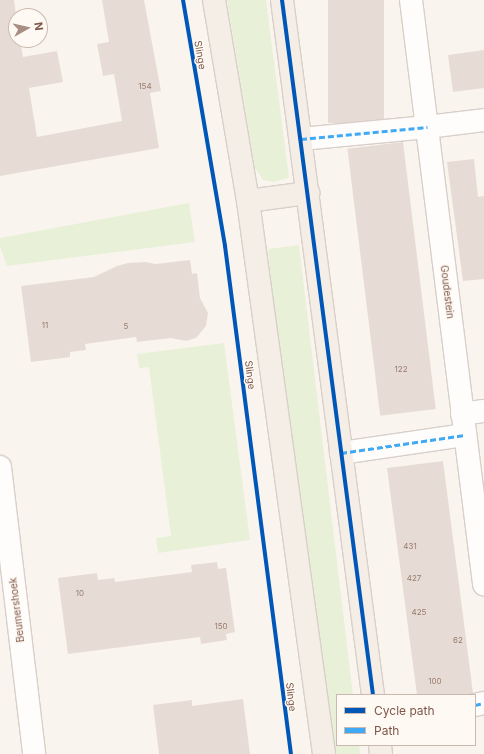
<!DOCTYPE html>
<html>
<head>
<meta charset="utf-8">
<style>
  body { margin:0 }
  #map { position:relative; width:484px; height:754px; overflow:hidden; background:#faf4ee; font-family:Inter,sans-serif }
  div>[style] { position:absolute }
  .green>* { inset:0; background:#e8f1d8 }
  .building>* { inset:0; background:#e7dcd5; transform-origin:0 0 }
  .roads { filter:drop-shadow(1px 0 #d8cfc9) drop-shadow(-1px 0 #d8cfc9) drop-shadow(0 1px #d8cfc9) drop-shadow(0 -1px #d8cfc9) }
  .minor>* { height:22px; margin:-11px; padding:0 11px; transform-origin:11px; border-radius:11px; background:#fefdfc }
  .major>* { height:22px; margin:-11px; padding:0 11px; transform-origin:11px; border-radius:11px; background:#f4eee6 }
  .quiet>* { height:3px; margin-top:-1.5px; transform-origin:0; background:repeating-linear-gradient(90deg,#3fa9f5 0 6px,transparent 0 9px) }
  .cycleway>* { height:4px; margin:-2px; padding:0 2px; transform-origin:2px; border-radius:2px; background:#0057b8 }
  span { translate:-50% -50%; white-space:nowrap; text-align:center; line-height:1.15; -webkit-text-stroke:3px #fff9f3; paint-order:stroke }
  .number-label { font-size:8px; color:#997b6f }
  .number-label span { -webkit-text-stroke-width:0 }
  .street-label { font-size:10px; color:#7d584a }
  .legend { position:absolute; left:336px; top:694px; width:140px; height:52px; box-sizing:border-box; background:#fff9f3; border:1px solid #cbb9af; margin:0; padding:5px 7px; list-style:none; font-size:12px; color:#7d584a }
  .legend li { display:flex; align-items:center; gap:8px; height:20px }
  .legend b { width:20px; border:1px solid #cbb9af }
  .north { position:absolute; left:8px; top:8px; width:40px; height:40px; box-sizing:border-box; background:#fff9f3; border:1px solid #cbb9af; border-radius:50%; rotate:82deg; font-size:11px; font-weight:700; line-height:16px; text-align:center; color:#7d584a }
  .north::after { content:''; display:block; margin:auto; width:14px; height:18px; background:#a98f83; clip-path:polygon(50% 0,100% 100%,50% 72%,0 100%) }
</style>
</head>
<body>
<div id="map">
  <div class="green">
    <div style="clip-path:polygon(227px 0,266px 0,289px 178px,273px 182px,263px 180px,255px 168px)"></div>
    <div style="clip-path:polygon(189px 203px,195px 242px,7px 266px,0 247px,0 238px)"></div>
    <div style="clip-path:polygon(299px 245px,353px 695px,337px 695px,337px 745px,359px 745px,360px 754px,331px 754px,273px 301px,268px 249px)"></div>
    <div style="clip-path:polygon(224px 343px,250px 540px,158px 553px,156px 538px,171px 536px,149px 367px,139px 368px,137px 354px)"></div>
  </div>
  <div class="building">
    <div style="clip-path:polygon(0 0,14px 0,16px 16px,16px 40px,20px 40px,23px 57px,57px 51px,63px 82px,29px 88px,37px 137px,122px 121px,114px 74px,103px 76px,97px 44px,109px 42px,102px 0,144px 0,161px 91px,150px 93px,159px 148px,0 176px)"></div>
    <div style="left:328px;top:0;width:56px;height:123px"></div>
    <div style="clip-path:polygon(484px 50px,484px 88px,453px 92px,448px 55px)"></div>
    <div style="left:403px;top:142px;width:269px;height:56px;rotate:83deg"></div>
    <div style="clip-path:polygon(474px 159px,478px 197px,484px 196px,484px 279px,463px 281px,447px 162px)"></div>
    <div style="clip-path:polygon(190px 260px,192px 274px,197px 273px,200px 298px,208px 313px,206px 326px,196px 338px,186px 341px,171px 338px,137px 342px,136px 337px,85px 344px,86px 350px,70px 352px,70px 357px,31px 362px,21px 286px,94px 277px,117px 266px,128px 263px,145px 262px,156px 264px)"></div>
    <div style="clip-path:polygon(443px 461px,473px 693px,468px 695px,417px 695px,387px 468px)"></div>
    <div style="clip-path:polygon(217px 562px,218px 569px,226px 568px,231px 604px,235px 632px,226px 634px,227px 640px,201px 644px,200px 637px,68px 654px,58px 578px,97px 573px,98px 580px,114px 578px,115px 582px,192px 572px,191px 565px)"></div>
    <div style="clip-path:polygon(243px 699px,250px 754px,159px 754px,153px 705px,192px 700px,192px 706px)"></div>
  </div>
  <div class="roads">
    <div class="minor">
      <div style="left:411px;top:0;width:589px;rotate:82.87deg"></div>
      <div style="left:301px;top:139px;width:127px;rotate:-5.4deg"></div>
      <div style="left:427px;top:127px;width:57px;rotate:-7deg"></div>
      <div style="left:462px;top:414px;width:22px;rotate:-8deg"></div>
      <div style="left:341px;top:453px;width:125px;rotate:-8.3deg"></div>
      <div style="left:0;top:467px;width:289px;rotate:83.2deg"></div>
      <div style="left:475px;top:705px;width:9px;rotate:-13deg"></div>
    </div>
    <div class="major">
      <div style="left:214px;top:0;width:204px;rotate:80.4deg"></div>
      <div style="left:248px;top:201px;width:558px;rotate:82.17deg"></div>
      <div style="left:282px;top:0;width:701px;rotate:82.54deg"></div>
      <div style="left:248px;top:201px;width:61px;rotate:-7.6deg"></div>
      <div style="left:380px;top:745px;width:9px;rotate:84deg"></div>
    </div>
  </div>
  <div class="quiet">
    <div style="left:301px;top:139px;width:127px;rotate:-5.4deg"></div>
    <div style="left:341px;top:453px;width:125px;rotate:-8.3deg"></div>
    <div style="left:475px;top:705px;width:9px;rotate:-13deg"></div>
  </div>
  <div class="cycleway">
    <div style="left:183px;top:0;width:250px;rotate:80.3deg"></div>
    <div style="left:225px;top:246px;width:512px;rotate:82.6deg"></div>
    <div style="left:282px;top:0;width:701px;rotate:82.54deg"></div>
  </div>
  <div class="number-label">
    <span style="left:145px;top:87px">154</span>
    <span style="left:45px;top:326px">11</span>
    <span style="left:126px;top:327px">5</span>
    <span style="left:401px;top:370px">122</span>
    <span style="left:410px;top:547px">431</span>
    <span style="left:414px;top:579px">427</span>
    <span style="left:80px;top:594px">10</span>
    <span style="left:419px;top:613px">425</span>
    <span style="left:221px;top:627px">150</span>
    <span style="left:458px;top:641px">62</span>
    <span style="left:435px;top:682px">100</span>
  </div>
  <div class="street-label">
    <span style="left:200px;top:55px;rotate:80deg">Slinge</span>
    <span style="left:447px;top:292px;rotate:83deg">Goudestein</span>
    <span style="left:250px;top:375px;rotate:83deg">Slinge</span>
    <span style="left:17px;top:610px;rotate:-97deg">Beumershoek</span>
    <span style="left:291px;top:697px;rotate:83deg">Slinge</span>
  </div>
  <ul class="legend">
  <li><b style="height:5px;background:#0057b8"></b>Cycle path</li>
  <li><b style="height:5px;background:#3fa9f5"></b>Path</li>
  </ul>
  <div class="north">N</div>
</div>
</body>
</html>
